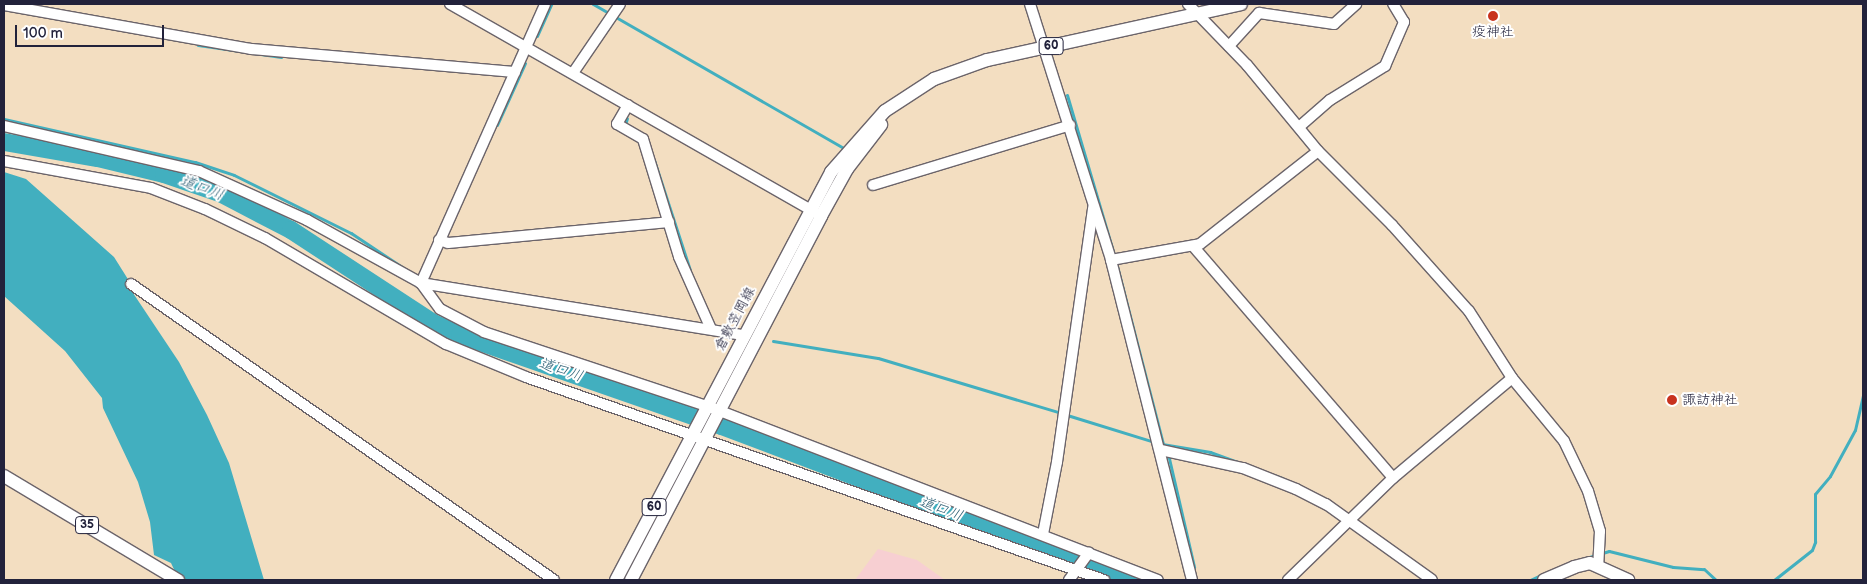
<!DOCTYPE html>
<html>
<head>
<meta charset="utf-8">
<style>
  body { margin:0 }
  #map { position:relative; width:1867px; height:584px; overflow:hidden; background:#f3dec1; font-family:"Balsamiq Sans","Klee One",sans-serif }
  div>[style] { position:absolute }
  .built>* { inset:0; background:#f7cfd2 }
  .water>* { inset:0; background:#42afbf }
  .stream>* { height:3px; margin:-1.5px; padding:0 1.5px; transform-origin:1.5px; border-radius:1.5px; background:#42afbf }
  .river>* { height:18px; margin:-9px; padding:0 9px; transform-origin:9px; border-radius:9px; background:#42afbf }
  .roads { filter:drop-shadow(1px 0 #6b646a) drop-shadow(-1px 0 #6b646a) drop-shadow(0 1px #6b646a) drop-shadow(0 -1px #6b646a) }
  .minor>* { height:10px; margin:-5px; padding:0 5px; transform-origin:5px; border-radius:5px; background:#fff }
  .major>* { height:12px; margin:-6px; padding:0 6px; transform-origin:6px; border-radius:6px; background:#fff }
  .dots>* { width:14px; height:14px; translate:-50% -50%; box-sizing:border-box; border:2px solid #fff; border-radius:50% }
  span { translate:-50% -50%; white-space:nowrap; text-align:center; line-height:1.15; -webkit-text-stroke:4px #fff; paint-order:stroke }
  .shield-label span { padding:1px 4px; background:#fff; border:1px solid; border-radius:4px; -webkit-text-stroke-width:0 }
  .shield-label { font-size:12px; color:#22223b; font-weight:700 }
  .poi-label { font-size:14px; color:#22223b }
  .left { translate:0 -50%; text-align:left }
  .street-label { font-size:14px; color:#22223b }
  .water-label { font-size:15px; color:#306176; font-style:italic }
  .frame { position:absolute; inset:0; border:5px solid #22223b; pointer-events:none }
  .scale { position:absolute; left:15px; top:25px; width:149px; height:22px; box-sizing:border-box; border:2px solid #22223b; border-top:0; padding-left:6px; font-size:15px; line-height:18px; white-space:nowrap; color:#22223b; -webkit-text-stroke:4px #fff; paint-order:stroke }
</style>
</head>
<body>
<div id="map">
  <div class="built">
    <div style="clip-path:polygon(878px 549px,917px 560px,945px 580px,855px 580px)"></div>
  </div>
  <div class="water">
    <div style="clip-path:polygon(4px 172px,26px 179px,114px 257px,131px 284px,131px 290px,179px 362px,207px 415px,229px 463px,264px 580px,179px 580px,171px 563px,154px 555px,150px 522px,138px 482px,103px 408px,102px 398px,65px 351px,4px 296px)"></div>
  </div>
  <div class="stream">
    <div style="left:593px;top:4px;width:289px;rotate:29.9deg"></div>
    <div style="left:537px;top:36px;width:35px;rotate:-66deg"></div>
    <div style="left:198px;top:45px;width:84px;rotate:8.2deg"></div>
    <div style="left:1067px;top:95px;width:167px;rotate:73.6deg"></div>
    <div style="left:4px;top:119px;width:196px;rotate:12.7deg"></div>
    <div style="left:195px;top:162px;width:41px;rotate:18.4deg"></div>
    <div style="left:234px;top:175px;width:131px;rotate:26.4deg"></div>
    <div style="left:351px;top:233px;width:69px;rotate:33.7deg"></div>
    <div style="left:497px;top:125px;width:68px;rotate:-65.7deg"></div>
    <div style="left:625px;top:125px;width:7px;rotate:-74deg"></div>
    <div style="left:654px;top:160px;width:116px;rotate:71.9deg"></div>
    <div style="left:1117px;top:266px;width:184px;rotate:75.5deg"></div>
    <div style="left:773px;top:341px;width:106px;rotate:9.2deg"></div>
    <div style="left:878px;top:358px;width:191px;rotate:16.7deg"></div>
    <div style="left:1067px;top:415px;width:91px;rotate:17.2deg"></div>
    <div style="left:1162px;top:444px;width:49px;rotate:9.5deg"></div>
    <div style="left:1210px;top:452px;width:77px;rotate:19.9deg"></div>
    <div style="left:1168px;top:454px;width:116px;rotate:77deg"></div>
    <div style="left:1586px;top:558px;width:24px;rotate:-17deg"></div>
    <div style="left:1609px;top:551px;width:66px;rotate:14deg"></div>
    <div style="left:1673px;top:567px;width:31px;rotate:4deg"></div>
    <div style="left:1704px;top:569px;width:16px;rotate:43deg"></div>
    <div style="left:1530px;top:580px;width:14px;rotate:-25deg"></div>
    <div style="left:1774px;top:580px;width:48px;rotate:-38.3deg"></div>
    <div style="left:1812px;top:550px;width:9px;rotate:-69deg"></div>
    <div style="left:1815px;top:542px;width:48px;rotate:-90deg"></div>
    <div style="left:1815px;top:494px;width:23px;rotate:-50deg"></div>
    <div style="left:1830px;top:476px;width:52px;rotate:-61.5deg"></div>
    <div style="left:1855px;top:430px;width:36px;rotate:-77deg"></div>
  </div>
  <div class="river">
    <div style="left:4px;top:142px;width:95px;rotate:9.7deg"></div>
    <div style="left:98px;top:158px;width:68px;rotate:13.6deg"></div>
    <div style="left:164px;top:174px;width:61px;rotate:19deg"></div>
    <div style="left:222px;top:194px;width:78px;rotate:27.6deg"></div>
    <div style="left:291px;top:230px;width:170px;rotate:33.2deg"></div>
    <div style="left:433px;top:323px;width:30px;rotate:24deg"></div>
    <div style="left:460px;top:335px;width:277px;rotate:19.2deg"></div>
    <div style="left:722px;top:426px;width:354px;rotate:20.8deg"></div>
    <div style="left:1053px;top:552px;width:59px;rotate:16.6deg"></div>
    <div style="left:1110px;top:569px;width:25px;rotate:27deg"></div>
  </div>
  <div class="roads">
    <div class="minor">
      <div style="left:450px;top:4px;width:421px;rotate:29.7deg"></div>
      <div style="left:1030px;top:4px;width:269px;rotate:72.4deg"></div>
      <div style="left:1111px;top:260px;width:330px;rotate:75.8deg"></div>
      <div style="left:1188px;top:4px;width:85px;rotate:46deg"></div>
      <div style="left:1247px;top:65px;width:112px;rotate:50.5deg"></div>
      <div style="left:1318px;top:151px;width:105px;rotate:45deg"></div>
      <div style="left:1392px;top:225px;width:115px;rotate:48.2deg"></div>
      <div style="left:1469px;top:311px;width:80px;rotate:57.3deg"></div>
      <div style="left:1512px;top:378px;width:82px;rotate:50.5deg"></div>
      <div style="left:1564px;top:441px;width:55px;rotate:64.4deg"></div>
      <div style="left:1588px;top:491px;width:42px;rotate:73.3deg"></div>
      <div style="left:1600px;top:531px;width:33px;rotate:93deg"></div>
      <div style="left:4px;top:5px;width:251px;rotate:10.1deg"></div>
      <div style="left:251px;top:49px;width:265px;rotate:5deg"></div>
      <div style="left:1229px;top:46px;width:45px;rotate:-47.7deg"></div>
      <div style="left:1259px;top:13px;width:76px;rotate:8.3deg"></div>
      <div style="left:1334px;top:24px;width:30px;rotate:-42deg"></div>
      <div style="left:573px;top:73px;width:83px;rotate:-55.7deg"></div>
      <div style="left:628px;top:105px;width:22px;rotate:120deg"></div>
      <div style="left:617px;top:124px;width:30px;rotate:30deg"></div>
      <div style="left:643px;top:139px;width:123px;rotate:73deg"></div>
      <div style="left:679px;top:257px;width:79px;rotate:66deg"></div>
      <div style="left:4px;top:126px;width:200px;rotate:13deg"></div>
      <div style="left:199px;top:171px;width:119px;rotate:24.4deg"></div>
      <div style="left:307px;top:220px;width:130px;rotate:28.9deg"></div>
      <div style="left:421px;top:283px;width:326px;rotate:9.2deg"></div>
      <div style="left:1299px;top:127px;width:41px;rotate:-41.1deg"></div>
      <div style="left:1330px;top:100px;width:65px;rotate:-31.7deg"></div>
      <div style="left:1385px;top:66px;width:48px;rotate:-66.6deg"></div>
      <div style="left:1404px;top:22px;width:21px;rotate:-121deg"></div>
      <div style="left:4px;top:161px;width:149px;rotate:10.4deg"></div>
      <div style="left:151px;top:188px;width:58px;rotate:21.3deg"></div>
      <div style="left:205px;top:209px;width:67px;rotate:25.8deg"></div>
      <div style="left:265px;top:238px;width:210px;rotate:30.4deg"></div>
      <div style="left:446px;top:344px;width:87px;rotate:22.4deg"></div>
      <div style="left:526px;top:377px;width:613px;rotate:19.35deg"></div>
      <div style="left:873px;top:185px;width:206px;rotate:-16.9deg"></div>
      <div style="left:439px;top:240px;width:9px;rotate:18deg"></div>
      <div style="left:448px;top:243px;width:222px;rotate:-5.4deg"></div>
      <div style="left:1193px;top:246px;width:306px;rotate:49.2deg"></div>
      <div style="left:1111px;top:260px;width:90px;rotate:-10.2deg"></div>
      <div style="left:1200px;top:244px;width:150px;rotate:-38.2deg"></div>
      <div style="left:421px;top:283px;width:32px;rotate:54deg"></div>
      <div style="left:440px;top:309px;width:50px;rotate:27.6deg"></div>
      <div style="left:484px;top:332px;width:235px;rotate:18.4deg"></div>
      <div style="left:707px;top:406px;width:483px;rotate:21.1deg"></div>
      <div style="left:421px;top:283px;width:305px;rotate:-66deg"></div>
      <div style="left:131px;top:284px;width:516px;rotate:34.98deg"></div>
      <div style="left:1161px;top:450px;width:84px;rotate:12.4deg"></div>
      <div style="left:1243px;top:468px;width:57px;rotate:21.6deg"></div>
      <div style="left:1296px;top:489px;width:34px;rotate:27deg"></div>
      <div style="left:1326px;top:504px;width:130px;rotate:35.6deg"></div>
      <div style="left:1043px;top:534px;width:73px;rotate:-79deg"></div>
      <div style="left:1057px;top:462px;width:257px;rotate:-81.9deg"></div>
      <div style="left:1069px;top:580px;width:34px;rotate:-54deg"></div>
      <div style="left:1288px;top:580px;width:146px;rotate:-44.2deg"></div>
      <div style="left:1393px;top:478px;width:155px;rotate:-40deg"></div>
    </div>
    <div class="major">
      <div style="left:4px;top:476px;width:203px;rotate:30.9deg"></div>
      <div style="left:616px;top:580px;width:461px;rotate:-62.2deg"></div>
      <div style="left:831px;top:172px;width:81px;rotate:-48.5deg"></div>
      <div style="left:885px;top:111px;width:59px;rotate:-33.1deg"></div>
      <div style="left:934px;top:79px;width:56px;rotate:-19.7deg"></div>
      <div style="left:987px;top:60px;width:260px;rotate:-12.4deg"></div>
      <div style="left:631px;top:580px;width:411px;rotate:-62.4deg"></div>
      <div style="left:821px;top:216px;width:54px;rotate:-61deg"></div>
      <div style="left:847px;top:169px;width:56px;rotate:-52.3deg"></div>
      <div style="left:1544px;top:580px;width:33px;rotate:-23deg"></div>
      <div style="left:1574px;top:567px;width:16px;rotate:-14deg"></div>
      <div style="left:1590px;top:563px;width:42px;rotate:24.1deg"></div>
    </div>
  </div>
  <div class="dots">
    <div style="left:1493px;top:16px;background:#c8321e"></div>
    <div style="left:1672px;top:400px;background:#c8321e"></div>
  </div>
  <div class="shield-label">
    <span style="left:1051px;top:46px">60</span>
    <span style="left:654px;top:507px">60</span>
    <span style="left:87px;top:525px">35</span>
  </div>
  <div class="poi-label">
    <span style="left:1493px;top:32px">疫神社</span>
    <span class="left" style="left:1682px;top:400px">諏訪神社</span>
  </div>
  <div class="street-label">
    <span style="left:735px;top:319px;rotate:-62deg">倉敷笠岡線</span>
  </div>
  <div class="water-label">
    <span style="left:202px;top:188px;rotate:21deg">道口川</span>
    <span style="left:561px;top:370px;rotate:19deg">道口川</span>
    <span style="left:941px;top:509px;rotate:21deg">道口川</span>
  </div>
  <div class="frame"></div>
  <div class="scale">100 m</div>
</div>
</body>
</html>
